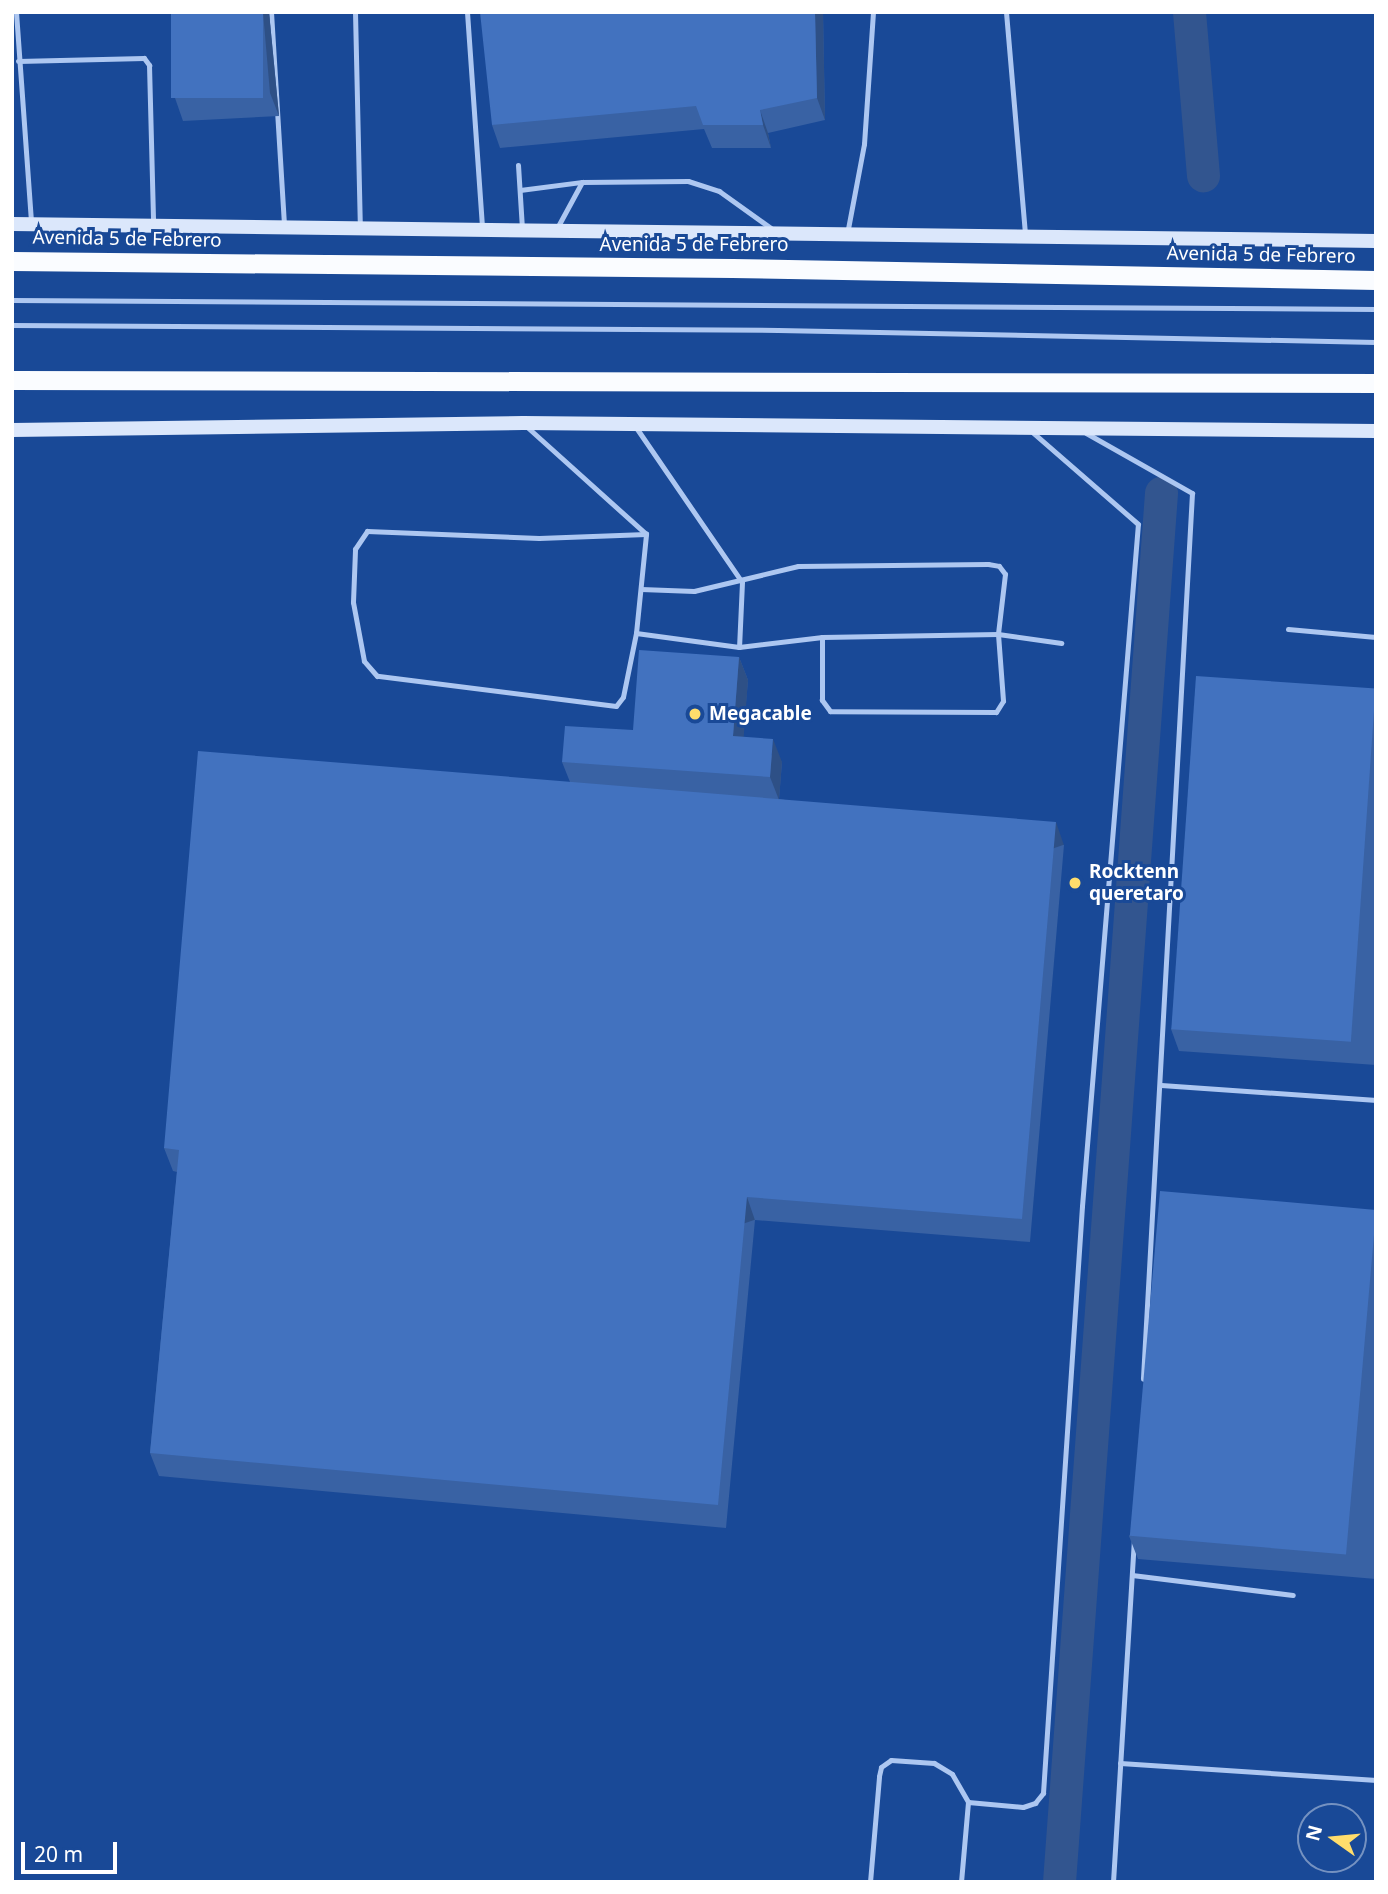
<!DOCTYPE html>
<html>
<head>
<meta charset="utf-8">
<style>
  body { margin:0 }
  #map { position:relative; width:1388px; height:1894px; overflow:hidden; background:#194997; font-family:"Noto Sans",sans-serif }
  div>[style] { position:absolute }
  .canal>* { height:33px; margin:-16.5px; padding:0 16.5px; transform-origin:16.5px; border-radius:16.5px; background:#32558f }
  .service>* { height:5px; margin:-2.5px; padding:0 2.5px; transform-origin:2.5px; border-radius:2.5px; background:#adc7f1 }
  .secondary>* { height:14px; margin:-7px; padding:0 7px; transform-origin:7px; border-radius:7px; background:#dbe7fb }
  .trunk>* { height:19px; margin:-9.5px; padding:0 9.5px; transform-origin:9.5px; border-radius:9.5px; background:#fafcff }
  .wall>* { inset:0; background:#3962a4 }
  .shaded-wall>* { inset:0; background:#2e5086; transform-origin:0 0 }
  .building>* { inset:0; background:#4272bf; transform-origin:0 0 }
  .dots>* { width:19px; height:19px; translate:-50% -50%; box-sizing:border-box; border:4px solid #194997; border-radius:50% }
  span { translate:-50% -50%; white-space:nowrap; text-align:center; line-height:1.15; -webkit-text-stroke:6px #194997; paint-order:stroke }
  .street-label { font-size:19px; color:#fff }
  .poi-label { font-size:19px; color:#fff; font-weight:700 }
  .left { translate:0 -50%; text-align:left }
  .frame { position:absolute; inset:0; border:14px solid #fff; pointer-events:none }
  .north { position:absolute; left:1297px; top:1803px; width:70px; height:70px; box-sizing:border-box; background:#194997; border:2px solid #7592c1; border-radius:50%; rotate:285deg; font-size:19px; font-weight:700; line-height:28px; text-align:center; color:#fff }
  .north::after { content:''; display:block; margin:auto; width:24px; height:32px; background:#ffdd6c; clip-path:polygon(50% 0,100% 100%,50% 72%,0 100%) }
  .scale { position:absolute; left:21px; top:1842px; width:96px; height:32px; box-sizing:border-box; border:4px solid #fff; border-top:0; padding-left:9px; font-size:21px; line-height:24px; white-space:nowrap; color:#fff; -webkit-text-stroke:5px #194997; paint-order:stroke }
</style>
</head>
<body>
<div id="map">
  <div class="canal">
    <div style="left:1189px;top:12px;width:164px;rotate:85.1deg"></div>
    <div style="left:1059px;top:1882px;width:1393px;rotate:-85.8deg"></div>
  </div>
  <div class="service">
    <div style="left:16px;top:12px;width:211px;rotate:85.9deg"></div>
    <div style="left:271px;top:12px;width:214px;rotate:86.5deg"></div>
    <div style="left:355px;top:12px;width:215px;rotate:88.7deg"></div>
    <div style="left:467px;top:12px;width:218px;rotate:86deg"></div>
    <div style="left:1006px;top:12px;width:224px;rotate:85.1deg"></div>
    <div style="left:18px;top:61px;width:126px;rotate:-1.4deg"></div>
    <div style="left:144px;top:58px;width:9px;rotate:54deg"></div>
    <div style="left:149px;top:65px;width:158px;rotate:88.5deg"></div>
    <div style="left:518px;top:165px;width:64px;rotate:86.4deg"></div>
    <div style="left:520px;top:190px;width:63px;rotate:-7.4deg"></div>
    <div style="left:557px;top:228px;width:52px;rotate:-61.5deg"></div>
    <div style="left:582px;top:182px;width:106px;rotate:-0.5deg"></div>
    <div style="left:688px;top:181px;width:33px;rotate:18deg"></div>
    <div style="left:719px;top:191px;width:65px;rotate:35.6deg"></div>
    <div style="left:847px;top:234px;width:92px;rotate:-79.3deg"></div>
    <div style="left:864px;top:144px;width:132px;rotate:-86.1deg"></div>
    <div style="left:12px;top:300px;width:1364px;rotate:0.38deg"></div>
    <div style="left:12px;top:325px;width:766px;rotate:0.37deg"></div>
    <div style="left:778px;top:330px;width:598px;rotate:1.15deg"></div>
    <div style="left:526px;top:426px;width:161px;rotate:42deg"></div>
    <div style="left:635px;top:426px;width:189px;rotate:55.6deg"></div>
    <div style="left:742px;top:582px;width:65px;rotate:92.6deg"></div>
    <div style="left:739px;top:647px;width:104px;rotate:-172.3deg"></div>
    <div style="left:636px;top:633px;width:65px;rotate:101.5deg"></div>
    <div style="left:623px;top:697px;width:11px;rotate:128deg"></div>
    <div style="left:616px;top:706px;width:241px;rotate:-172.8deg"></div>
    <div style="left:377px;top:676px;width:20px;rotate:-131deg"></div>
    <div style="left:364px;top:661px;width:60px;rotate:-100.6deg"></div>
    <div style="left:353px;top:602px;width:53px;rotate:-87.8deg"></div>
    <div style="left:355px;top:549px;width:22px;rotate:-56deg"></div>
    <div style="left:367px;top:531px;width:172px;rotate:2.3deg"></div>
    <div style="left:539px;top:538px;width:107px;rotate:-2.1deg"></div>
    <div style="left:1086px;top:433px;width:122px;rotate:29.5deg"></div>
    <div style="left:1192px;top:493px;width:887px;rotate:93.17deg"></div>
    <div style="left:641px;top:589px;width:53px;rotate:2.2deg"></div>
    <div style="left:694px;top:591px;width:107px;rotate:-13.5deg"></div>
    <div style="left:798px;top:566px;width:190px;rotate:-0.6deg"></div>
    <div style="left:988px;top:564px;width:11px;rotate:10deg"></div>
    <div style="left:999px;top:566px;width:10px;rotate:53deg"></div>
    <div style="left:1005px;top:574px;width:60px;rotate:96.7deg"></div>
    <div style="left:998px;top:634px;width:67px;rotate:85.7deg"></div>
    <div style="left:1003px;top:701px;width:13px;rotate:122deg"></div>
    <div style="left:996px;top:712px;width:166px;rotate:-179.7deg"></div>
    <div style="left:830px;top:711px;width:14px;rotate:-126deg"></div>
    <div style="left:822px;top:700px;width:63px;rotate:-90deg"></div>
    <div style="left:1288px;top:629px;width:88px;rotate:5.2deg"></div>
    <div style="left:636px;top:633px;width:100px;rotate:-84.2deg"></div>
    <div style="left:739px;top:647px;width:84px;rotate:-6.9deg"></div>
    <div style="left:822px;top:637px;width:176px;rotate:-1deg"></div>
    <div style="left:998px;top:634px;width:64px;rotate:8.1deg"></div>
    <div style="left:1161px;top:1085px;width:216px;rotate:4deg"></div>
    <div style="left:1132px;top:1575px;width:162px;rotate:7.1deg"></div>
    <div style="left:1120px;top:1763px;width:257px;rotate:3.8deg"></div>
    <div style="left:968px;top:1802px;width:55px;rotate:5.2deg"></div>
    <div style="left:1023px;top:1807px;width:13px;rotate:-18deg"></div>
    <div style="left:1035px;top:1803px;width:13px;rotate:-51deg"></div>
    <div style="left:1043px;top:1793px;width:588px;rotate:-86.2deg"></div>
    <div style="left:1082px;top:1206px;width:684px;rotate:-85.31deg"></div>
    <div style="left:1138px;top:524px;width:140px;rotate:-139deg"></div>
    <div style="left:870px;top:1882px;width:106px;rotate:-85.1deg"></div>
    <div style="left:879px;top:1776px;width:9px;rotate:-77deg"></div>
    <div style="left:881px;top:1767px;width:12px;rotate:-35deg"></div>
    <div style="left:891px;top:1760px;width:43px;rotate:4deg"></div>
    <div style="left:934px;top:1763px;width:21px;rotate:31deg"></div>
    <div style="left:952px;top:1774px;width:32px;rotate:60deg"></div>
    <div style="left:968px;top:1802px;width:80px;rotate:95deg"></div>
    <div style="left:1113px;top:1882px;width:344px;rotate:-86.5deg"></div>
  </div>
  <div class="secondary">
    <div style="left:12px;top:224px;width:1364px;rotate:0.71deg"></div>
    <div style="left:12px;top:430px;width:511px;rotate:-0.78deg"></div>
    <div style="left:523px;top:423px;width:853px;rotate:0.54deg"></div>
  </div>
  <div class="trunk">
    <div style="left:12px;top:261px;width:720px;rotate:0.56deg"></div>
    <div style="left:732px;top:268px;width:644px;rotate:1.07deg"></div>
    <div style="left:12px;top:380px;width:1364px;rotate:0.13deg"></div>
  </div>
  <div class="wall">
    <div style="clip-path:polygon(171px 12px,269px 12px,279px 116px,183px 121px,175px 98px)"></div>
    <div style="clip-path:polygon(823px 12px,825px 120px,768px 133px,771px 148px,712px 148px,704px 129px,500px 148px,492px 125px)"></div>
    <div style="clip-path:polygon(739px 657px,748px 680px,743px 737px,782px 762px,779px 799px,1064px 845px,1030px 1242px,755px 1220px,726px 1528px,159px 1476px,150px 1453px,177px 1172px,173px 1171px,164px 1148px,570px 782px,562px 762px,633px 730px)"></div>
    <div style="clip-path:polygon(1376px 688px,1376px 1065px,1179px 1051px,1171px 1029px)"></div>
    <div style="clip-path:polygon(1376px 1210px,1376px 1579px,1138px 1559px,1129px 1536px)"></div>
  </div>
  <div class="shaded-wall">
    <div style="clip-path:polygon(263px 12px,269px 12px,279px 116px,270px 93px)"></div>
    <div style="clip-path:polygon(815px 12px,823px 12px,825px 120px,817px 98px)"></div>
    <div style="clip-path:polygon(760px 110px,768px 133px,771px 148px,763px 125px)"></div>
    <div style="clip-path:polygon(739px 657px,748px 680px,742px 759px,733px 736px)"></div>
    <div style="clip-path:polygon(773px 739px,782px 762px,779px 800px,770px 777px)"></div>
    <div style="left:1056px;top:822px;width:24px;height:398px;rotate:71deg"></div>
    <div style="left:747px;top:1197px;width:24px;height:309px;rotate:71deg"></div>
  </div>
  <div class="building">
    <div style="left:171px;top:12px;width:92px;height:86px"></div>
    <div style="clip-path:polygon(480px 12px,815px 12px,817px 98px,760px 110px,763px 125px,703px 125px,696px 106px,492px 125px)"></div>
    <div style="clip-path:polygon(639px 650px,739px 657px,733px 736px,773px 739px,770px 777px,562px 762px,565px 726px,633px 730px)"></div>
    <div style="left:1196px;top:676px;width:180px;height:354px;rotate:4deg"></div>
    <div style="clip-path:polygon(198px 751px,1056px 822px,1022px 1219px,747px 1197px,718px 1505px,150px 1453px,179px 1150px,164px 1148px)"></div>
    <div style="left:1160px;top:1191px;width:217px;height:346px;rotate:5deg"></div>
  </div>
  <div class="dots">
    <div style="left:695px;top:714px;background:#ffdd6c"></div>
    <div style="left:1075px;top:883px;background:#ffdd6c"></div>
  </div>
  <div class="street-label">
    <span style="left:127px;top:239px;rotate:1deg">Avenida 5 de Febrero</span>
    <span style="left:694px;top:245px">Avenida 5 de Febrero</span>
    <span style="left:1261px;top:255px;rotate:1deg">Avenida 5 de Febrero</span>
  </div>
  <div class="poi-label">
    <span class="left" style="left:709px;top:714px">Megacable</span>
    <span class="left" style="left:1089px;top:883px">Rocktenn<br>queretaro</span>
  </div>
  <div class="frame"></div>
  <div class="north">N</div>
  <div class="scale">20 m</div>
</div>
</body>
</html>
